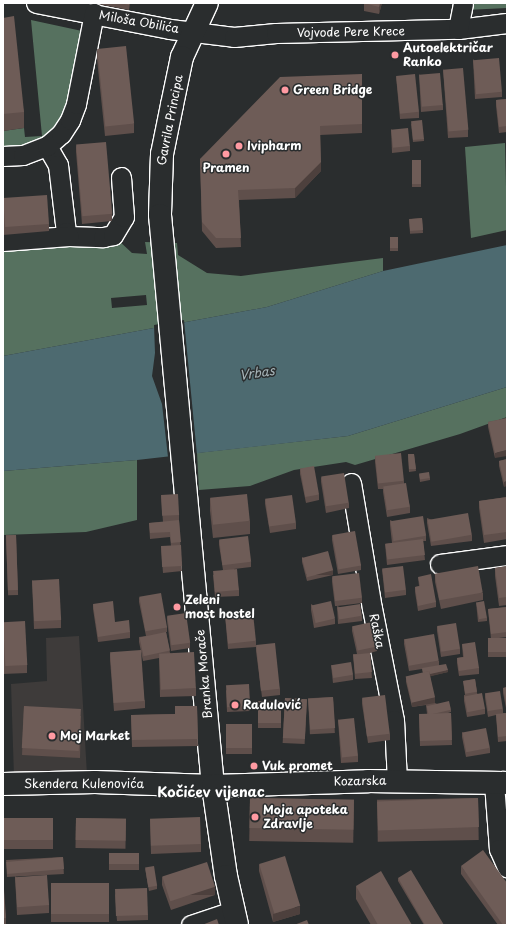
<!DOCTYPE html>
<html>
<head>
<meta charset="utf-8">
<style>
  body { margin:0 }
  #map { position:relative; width:510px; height:928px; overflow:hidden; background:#2a2d2e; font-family:"Playpen Sans",sans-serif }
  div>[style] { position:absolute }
  .built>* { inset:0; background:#3e3b3a }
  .green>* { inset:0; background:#56715f }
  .water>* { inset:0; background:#4d6a70 }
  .pier>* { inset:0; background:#2a2d2e }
  .roads { filter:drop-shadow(1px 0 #fff) drop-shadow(-1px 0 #fff) drop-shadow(0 1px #fff) drop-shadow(0 -1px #fff) }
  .minor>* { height:19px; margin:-9.5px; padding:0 9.5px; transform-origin:9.5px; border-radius:9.5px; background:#2a2d2e }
  .major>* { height:22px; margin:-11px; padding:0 11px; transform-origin:11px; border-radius:11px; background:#2a2d2e }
  .wall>* { inset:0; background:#5f4f4b; transform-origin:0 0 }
  .shaded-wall>* { inset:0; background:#4d403d; transform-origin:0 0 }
  .building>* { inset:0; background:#6e5c57; transform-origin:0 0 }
  .dots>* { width:11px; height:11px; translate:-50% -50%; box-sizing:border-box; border:2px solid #2a2d2e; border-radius:50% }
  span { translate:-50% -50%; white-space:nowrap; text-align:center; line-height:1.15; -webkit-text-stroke:3px #2a2d2e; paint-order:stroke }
  .street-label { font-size:12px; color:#fff }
  .poi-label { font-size:12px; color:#fff; font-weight:700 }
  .left { translate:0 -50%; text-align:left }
  .water-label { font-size:13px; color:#a6b4b8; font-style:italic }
  .quarter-label { font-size:14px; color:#fff; font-weight:700 }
  .frame { position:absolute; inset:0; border:4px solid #fff; pointer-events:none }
</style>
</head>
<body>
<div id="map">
  <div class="built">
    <div style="clip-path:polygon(79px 636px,87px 775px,14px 777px,11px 684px,47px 681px,46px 638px)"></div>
  </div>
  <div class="green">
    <div style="clip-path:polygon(468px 3px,507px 3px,507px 8px,466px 10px)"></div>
    <div style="clip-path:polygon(31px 20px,82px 31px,69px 106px,62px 120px,45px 139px,16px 149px,3px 149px,3px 131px,24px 128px,25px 137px,42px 136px)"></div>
    <div style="clip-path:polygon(505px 143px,507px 230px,471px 238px,465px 147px)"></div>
    <div style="clip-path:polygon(evenodd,118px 240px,132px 253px,147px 254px,145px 242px,177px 243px,178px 255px,207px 273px,241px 276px,383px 258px,383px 271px,267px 307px,3px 356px,3px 247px,118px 240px,146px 295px,147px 305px,112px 308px,111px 298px,146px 295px)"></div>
    <div style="clip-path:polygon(507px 387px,507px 417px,460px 434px,355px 465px,346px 462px,294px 470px,250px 486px,199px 490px,197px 453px,348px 436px)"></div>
    <div style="clip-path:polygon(137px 460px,137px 520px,86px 532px,3px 535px,3px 471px)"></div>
  </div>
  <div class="water">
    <div style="clip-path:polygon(507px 245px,507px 387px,348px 436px,137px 460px,3px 471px,3px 356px,267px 307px,383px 271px)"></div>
  </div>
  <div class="pier">
    <div style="clip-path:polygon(184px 320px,197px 455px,168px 457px,162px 404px,152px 376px,155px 353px,154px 325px)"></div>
  </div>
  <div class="roads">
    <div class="minor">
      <div style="left:36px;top:3px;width:136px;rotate:11deg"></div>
      <div style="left:170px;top:29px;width:64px;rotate:7.1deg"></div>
      <div style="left:234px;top:37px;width:42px;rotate:-5.4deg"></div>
      <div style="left:276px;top:33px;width:182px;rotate:-1.3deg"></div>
      <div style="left:458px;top:29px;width:49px;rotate:-7deg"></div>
      <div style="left:458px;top:29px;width:26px;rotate:-79deg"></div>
      <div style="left:47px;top:146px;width:22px;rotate:60deg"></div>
      <div style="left:58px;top:165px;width:67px;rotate:83.2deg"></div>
      <div style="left:66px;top:232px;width:5px;rotate:53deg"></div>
      <div style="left:69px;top:236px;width:34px;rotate:2deg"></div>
      <div style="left:103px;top:237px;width:10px;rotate:-11deg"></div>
      <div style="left:113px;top:235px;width:21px;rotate:-59deg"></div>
      <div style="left:124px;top:217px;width:40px;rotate:-94.3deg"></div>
      <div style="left:3px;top:156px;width:20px;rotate:-3deg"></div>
      <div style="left:23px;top:155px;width:26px;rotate:-21deg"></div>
      <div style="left:47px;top:146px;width:18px;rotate:-41deg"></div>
      <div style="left:61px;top:134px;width:17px;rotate:-57deg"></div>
      <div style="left:70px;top:120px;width:17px;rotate:-69deg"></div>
      <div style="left:76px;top:104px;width:93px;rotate:-78.8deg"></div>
      <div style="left:3px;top:241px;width:66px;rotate:-4.3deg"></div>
      <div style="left:351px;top:483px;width:127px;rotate:80.5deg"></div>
      <div style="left:372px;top:608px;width:114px;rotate:78.9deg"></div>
      <div style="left:394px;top:720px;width:61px;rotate:87.2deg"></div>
      <div style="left:440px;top:564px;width:68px;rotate:-7.7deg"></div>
      <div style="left:494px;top:783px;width:66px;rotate:85.7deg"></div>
      <div style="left:499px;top:849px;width:20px;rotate:66deg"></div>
      <div style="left:191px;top:925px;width:44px;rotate:-18.4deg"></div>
    </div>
    <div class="major">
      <div style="left:207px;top:3px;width:60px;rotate:114.8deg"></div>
      <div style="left:182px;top:57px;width:49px;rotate:101.8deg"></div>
      <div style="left:172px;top:105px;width:50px;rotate:101.5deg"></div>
      <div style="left:162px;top:154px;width:61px;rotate:91.9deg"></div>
      <div style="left:160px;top:215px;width:573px;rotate:84.7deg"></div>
      <div style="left:213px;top:786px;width:91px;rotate:81.8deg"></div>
      <div style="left:226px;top:876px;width:50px;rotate:77.3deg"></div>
      <div style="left:3px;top:784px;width:92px;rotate:-1.2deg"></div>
      <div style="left:95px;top:782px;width:118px;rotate:1.9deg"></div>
      <div style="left:213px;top:786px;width:155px;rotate:-1.8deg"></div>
      <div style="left:368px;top:781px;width:139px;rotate:0.8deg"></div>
    </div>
  </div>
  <div class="wall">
    <div style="clip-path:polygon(93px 3px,130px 3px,129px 10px)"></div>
    <div style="clip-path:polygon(364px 3px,382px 3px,379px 14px,364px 11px)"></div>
    <div style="clip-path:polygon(3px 18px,24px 112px,24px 128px,3px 131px)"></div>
    <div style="clip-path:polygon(97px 49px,134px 124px,134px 133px,105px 136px,97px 59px)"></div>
    <div style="clip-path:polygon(473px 59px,502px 92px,502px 97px,475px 99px)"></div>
    <div style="clip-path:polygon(443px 69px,468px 130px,468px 137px,448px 138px)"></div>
    <div style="clip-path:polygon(362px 74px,362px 133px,320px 135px,321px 171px,295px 198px,239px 200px,241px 247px,216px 248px,202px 231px,200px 159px)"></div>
    <div style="clip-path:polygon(419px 74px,443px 105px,443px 110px,421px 112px)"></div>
    <div style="clip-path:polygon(396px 76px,419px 112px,419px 118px,400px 119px)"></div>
    <div style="clip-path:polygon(507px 99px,507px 132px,499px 133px,496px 106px,496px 100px)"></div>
    <div style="clip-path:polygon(411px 123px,424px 139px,424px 141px,413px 142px)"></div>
    <div style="clip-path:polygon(391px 129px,410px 146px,410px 151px,392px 153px)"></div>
    <div style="clip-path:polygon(76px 145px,112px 214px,112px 221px,82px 224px,76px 152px)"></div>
    <div style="left:412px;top:160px;width:9px;height:27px"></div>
    <div style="clip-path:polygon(3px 198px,49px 224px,49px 231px,3px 235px)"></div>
    <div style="left:422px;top:218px;width:15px;height:13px;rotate:86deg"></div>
    <div style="left:390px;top:237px;width:8px;height:14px"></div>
    <div style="clip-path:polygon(507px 418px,495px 458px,488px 427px,488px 422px)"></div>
    <div style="clip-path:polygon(408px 454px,414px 454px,416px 471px,409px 472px)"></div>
    <div style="clip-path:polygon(375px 456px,404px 481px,404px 483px,410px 507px,410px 513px,387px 517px,383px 492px,383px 489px,378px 489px,375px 462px)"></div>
    <div style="clip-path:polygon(507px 459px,504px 487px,499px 466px,499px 461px)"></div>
    <div style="clip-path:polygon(300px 468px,319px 495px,319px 500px,306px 503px,300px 474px)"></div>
    <div style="clip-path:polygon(419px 474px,430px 478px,430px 480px,420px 482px)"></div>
    <div style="clip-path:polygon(321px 477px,349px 503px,349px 508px,326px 513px,321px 482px)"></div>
    <div style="clip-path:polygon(161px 495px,179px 515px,179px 520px,182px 571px,163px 573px,161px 547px,171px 546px,170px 537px,150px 539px,149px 523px,163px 522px)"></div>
    <div style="clip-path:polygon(507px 497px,507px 539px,484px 543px,479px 508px,479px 501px)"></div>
    <div style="clip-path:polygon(210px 498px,250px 521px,250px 534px,213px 538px,210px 511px)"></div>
    <div style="clip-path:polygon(265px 499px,296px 523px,296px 529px,270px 533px,265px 504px)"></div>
    <div style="clip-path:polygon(427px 518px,472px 535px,472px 541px,431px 546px,427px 523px)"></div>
    <div style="clip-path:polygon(390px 520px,426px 536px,426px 541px,423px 541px,425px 560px,387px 565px,385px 544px,392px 543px,390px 525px)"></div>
    <div style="left:16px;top:535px;width:60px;height:10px;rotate:88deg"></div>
    <div style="clip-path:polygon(332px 535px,361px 565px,361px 570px,338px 574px,332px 540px)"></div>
    <div style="clip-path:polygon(219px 540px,251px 562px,251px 567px,234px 569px,239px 590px,239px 596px,215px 597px,213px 575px,223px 570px,219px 545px)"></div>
    <div style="clip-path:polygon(302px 557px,333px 575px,307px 581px,302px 562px)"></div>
    <div style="clip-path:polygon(507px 566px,507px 605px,499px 606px,495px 576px,495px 568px)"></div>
    <div style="clip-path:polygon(382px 569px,406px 590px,406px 595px,385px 598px)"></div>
    <div style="clip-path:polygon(435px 575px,483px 593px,483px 600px,441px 609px,435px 582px)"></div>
    <div style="clip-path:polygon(332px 577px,362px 598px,362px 603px,337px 606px,362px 616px,362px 621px,338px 624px,337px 606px,335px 606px,332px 582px)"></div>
    <div style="clip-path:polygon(418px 577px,436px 602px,436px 607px,418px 611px,415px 592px,415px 587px,419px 586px)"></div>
    <div style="clip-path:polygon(32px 580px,61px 620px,61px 628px,34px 629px)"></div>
    <div style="clip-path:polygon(139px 597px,167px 627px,167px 632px,166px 632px,170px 653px,196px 688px,196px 696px,160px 697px,159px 658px,143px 661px,139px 642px,139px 637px,146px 636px,139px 602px)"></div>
    <div style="clip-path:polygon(476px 602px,487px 618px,487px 621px,478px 622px)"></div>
    <div style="clip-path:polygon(93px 604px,115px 622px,130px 632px,130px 638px,98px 642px,93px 609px)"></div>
    <div style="clip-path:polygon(311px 604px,335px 619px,335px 624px,314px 628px,311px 610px)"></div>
    <div style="clip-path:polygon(507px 607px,507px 637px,491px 639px,488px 609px)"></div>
    <div style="clip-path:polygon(225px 615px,256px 641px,256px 647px,228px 649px)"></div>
    <div style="clip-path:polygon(167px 616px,190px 643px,190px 648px,171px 651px,167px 621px)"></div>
    <div style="clip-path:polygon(3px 622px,27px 665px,27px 673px,3px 674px)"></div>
    <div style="clip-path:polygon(352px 626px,377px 646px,377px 651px,370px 653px,372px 678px,355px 679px,353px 654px,357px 654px,352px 631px)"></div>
    <div style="clip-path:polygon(437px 626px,460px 649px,460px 654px,441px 657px,437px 631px)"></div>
    <div style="left:507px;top:638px;width:19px;height:19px;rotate:90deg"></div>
    <div style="clip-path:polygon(404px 639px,439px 661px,439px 665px,448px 672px,430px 676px,435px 703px,451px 710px,451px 712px,448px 713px,451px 713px,452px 745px,420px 746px,419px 714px,427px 714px,426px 705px,412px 707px,406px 682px,406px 677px,423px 673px,422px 669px,409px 671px,404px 644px)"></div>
    <div style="clip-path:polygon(462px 644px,479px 668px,479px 674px,459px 676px,457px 663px,457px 658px,463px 657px)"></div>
    <div style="clip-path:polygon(256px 645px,280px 689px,280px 695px,262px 697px,256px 651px)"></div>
    <div style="clip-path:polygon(110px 653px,145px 701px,145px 708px,114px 711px,110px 660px)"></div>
    <div style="clip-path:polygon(331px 665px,353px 675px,353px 680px,333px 683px)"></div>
    <div style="clip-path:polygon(475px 679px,477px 693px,485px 709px,485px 714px,467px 717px,464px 701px,464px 695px,465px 695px,463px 681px)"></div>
    <div style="clip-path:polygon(507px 687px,507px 708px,506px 708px,503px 693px,503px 688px)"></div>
    <div style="clip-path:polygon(226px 690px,250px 706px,250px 711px,227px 712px)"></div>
    <div style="clip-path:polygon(485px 693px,503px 709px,503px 713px,507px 713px,507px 741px,498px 742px,496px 715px,488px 717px,485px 698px)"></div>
    <div style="left:333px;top:697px;width:36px;height:25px;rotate:87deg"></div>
    <div style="left:285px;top:698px;width:22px;height:45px;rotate:3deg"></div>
    <div style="clip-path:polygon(362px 698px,390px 734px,390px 740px,368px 743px,362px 704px)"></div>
    <div style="left:258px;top:701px;width:23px;height:27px"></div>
    <div style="clip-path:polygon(24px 706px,81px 716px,80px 758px,22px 755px)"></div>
    <div style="clip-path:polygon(197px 706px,198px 746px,132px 747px,131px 715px,175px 714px)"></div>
    <div style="clip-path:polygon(338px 719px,358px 756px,358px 762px,341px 763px)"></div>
    <div style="left:226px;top:724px;width:26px;height:30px"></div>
    <div style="clip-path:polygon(462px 732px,490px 748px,490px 753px,466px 757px,462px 737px)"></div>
    <div style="left:250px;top:798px;width:104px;height:43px;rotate:1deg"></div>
    <div style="left:478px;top:798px;width:42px;height:101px;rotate:89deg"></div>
    <div style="left:4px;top:818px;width:49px;height:31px"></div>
    <div style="left:76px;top:818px;width:50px;height:30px;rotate:1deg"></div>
    <div style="clip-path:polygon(150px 819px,201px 844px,201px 852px,151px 854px)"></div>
    <div style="left:139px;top:853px;width:17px;height:30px;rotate:90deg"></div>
    <div style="left:63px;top:857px;width:17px;height:57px;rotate:87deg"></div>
    <div style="clip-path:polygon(259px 864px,300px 914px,273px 922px,259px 871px)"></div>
    <div style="clip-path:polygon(461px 866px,507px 925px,498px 925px,461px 874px)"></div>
    <div style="clip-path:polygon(145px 868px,157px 886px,157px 889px,149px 891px)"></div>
    <div style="clip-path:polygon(15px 876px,49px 905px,49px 913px,17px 915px)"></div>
    <div style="clip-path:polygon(162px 877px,215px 895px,171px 910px,162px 885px)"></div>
    <div style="clip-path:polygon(398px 878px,444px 925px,424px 925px,398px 881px)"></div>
    <div style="left:51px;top:883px;width:58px;height:39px"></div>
    <div style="clip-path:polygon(356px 886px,412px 925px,371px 925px,356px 899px)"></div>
    <div style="clip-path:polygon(3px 889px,6px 918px,6px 925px,3px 925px)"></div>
    <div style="clip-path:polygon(115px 894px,148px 915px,148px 920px,117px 921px)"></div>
  </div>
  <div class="shaded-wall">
    <div style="clip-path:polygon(380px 3px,382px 3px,379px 14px,379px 7px)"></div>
    <div style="clip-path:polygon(321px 162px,321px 171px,295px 198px,295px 188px)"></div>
    <div style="clip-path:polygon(507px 450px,507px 456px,495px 458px,495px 453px)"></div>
    <div style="clip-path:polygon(507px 481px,507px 486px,504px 487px,504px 482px)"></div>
    <div style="left:333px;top:570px;width:5px;height:27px;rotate:90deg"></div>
    <div style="clip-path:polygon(448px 670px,448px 672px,424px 678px,424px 675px)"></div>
    <div style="clip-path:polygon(435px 697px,435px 703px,412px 707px,412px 702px)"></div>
    <div style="left:215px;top:887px;width:8px;height:46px;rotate:90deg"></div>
    <div style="clip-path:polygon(300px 906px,300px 914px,273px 922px,273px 914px)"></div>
  </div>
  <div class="building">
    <div style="clip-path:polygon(119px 3px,129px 3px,129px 5px)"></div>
    <div style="clip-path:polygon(364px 3px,380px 3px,379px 7px)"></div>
    <div style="clip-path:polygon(14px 16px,24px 112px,3px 114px,3px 18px)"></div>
    <div style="left:126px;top:46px;width:78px;height:29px;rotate:84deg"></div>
    <div style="left:499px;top:58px;width:34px;height:26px;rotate:85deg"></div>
    <div style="left:463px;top:68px;width:62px;height:20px;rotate:85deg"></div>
    <div style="left:440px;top:73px;width:32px;height:21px;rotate:85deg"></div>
    <div style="clip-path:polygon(362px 74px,362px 124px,320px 126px,321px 162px,295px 188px,238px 190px,241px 238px,216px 238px,202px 222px,200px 159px,280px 77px)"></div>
    <div style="left:415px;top:74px;width:38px;height:19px;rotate:84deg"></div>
    <div style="clip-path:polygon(507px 99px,507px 126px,499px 127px,496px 100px)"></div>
    <div style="left:422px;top:120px;width:19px;height:11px;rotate:84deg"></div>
    <div style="left:408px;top:128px;width:18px;height:17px;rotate:84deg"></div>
    <div style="left:106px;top:142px;width:72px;height:30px;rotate:85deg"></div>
    <div style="left:412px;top:160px;width:9px;height:24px"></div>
    <div style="left:47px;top:195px;width:29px;height:44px;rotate:86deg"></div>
    <div style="left:422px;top:218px;width:12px;height:13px;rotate:85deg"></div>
    <div style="left:390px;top:237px;width:8px;height:11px"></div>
    <div style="clip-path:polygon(507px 418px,507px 450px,495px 453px,488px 422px)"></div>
    <div style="left:401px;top:453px;width:28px;height:26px;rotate:84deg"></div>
    <div style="clip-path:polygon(408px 454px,414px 454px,416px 469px,409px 469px)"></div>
    <div style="clip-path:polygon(507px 459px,507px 481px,504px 482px,499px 461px)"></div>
    <div style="left:314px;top:466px;width:29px;height:14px;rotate:80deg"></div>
    <div style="left:429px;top:472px;width:6px;height:10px;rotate:81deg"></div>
    <div style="left:344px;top:473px;width:30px;height:23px;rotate:81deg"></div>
    <div style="left:406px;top:483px;width:24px;height:23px;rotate:81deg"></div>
    <div style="left:178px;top:494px;width:21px;height:17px;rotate:87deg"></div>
    <div style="left:247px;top:494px;width:27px;height:37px;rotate:84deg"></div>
    <div style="left:292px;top:495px;width:28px;height:27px;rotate:82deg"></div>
    <div style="clip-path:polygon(507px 497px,507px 532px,484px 535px,479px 501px)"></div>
    <div style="left:468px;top:513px;width:22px;height:41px;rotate:80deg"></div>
    <div style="left:423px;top:516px;width:20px;height:33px;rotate:81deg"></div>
    <div style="clip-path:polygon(179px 520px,181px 542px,171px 543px,170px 532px,150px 533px,149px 523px)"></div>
    <div style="left:355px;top:531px;width:35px;height:23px;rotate:80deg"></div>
    <div style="left:16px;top:535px;width:55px;height:10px;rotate:88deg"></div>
    <div style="left:248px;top:536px;width:26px;height:29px;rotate:83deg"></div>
    <div style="left:423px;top:539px;width:16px;height:38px;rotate:83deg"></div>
    <div style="left:181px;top:545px;width:21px;height:20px;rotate:87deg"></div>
    <div style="left:328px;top:551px;width:20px;height:27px;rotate:75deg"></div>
    <div style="left:403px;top:566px;width:24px;height:21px;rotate:83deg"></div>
    <div style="left:478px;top:566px;width:27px;height:44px;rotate:80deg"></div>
    <div style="clip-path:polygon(507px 566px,507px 597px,499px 598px,495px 568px)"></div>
    <div style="left:237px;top:569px;width:21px;height:24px;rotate:85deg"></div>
    <div style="left:359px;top:573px;width:25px;height:27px;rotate:83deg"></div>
    <div style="clip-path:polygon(431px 574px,436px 602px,418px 606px,415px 587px,420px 586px,418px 577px)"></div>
    <div style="left:59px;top:579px;width:41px;height:27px;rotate:87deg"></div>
    <div style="left:161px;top:593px;width:35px;height:22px;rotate:80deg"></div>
    <div style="clip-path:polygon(113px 601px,115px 622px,129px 620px,130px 632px,98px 637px,93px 604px)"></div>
    <div style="left:331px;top:601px;width:18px;height:20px;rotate:77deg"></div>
    <div style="left:484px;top:601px;width:17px;height:8px;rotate:80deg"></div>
    <div style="left:360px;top:604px;width:12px;height:23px;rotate:81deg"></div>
    <div style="clip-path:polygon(507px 607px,507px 632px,491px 634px,488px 609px)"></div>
    <div style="left:186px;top:613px;width:30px;height:19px;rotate:82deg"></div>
    <div style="left:253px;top:613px;width:28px;height:28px;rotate:84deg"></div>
    <div style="left:25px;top:621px;width:44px;height:22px;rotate:87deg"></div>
    <div style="left:372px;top:622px;width:25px;height:20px;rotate:78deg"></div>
    <div style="left:456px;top:623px;width:26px;height:19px;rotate:81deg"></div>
    <div style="left:166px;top:632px;width:19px;height:27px;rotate:78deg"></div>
    <div style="left:434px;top:634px;width:27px;height:30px;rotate:80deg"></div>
    <div style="left:507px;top:638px;width:14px;height:19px;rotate:90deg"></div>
    <div style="clip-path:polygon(475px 642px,479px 668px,459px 671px,457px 658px,464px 657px,462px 644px)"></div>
    <div style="left:275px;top:643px;width:46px;height:19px;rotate:84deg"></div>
    <div style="left:141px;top:650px;width:51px;height:31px;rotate:86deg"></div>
    <div style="left:194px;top:652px;width:36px;height:35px;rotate:87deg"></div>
    <div style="left:370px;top:653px;width:19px;height:17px;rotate:84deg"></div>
    <div style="left:351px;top:662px;width:13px;height:20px;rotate:81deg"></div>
    <div style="clip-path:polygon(446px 664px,448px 670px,430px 674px,429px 671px,423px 673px,422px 668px)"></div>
    <div style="left:429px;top:671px;width:27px;height:24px;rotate:77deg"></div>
    <div style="left:475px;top:679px;width:13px;height:12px;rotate:81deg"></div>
    <div style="left:249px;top:684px;width:22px;height:23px;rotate:87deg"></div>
    <div style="clip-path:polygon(507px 687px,507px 703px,506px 703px,503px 688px)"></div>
    <div style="left:500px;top:691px;width:18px;height:15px;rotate:81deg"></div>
    <div style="left:482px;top:693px;width:16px;height:18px;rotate:79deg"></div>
    <div style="left:385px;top:695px;width:39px;height:23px;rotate:83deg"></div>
    <div style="left:333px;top:697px;width:31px;height:25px;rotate:86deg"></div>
    <div style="left:285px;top:698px;width:22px;height:40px;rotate:3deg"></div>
    <div style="left:258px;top:701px;width:23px;height:22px"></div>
    <div style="left:449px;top:701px;width:9px;height:23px;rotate:77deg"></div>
    <div style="left:24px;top:706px;width:57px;height:42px;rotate:3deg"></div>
    <div style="clip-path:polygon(175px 706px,197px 706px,198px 739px,132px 740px,131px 715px,175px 714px)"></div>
    <div style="left:451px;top:713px;width:27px;height:32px;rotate:88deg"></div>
    <div style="clip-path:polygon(507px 713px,507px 736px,498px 737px,496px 714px)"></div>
    <div style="left:354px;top:718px;width:38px;height:16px;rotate:84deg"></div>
    <div style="left:226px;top:724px;width:26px;height:24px"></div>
    <div style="left:486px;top:728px;width:20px;height:24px;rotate:79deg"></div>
    <div style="left:250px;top:798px;width:104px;height:30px;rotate:1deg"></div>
    <div style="left:478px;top:798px;width:29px;height:101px;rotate:88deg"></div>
    <div style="left:200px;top:817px;width:27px;height:50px;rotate:88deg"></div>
    <div style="left:4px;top:818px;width:49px;height:22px"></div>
    <div style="left:76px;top:818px;width:50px;height:22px;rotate:1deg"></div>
    <div style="clip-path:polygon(483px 850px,507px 883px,507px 925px,503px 925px,461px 866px)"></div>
    <div style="left:139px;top:853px;width:11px;height:30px;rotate:90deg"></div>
    <div style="left:285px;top:856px;width:52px;height:27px;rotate:73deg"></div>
    <div style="left:63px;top:857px;width:12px;height:57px;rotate:85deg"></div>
    <div style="left:207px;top:862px;width:26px;height:47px;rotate:72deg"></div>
    <div style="left:154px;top:866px;width:20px;height:9px;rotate:81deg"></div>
    <div style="clip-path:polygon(411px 870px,444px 925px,425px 925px,398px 878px)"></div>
    <div style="clip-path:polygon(381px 871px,412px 925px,378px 925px,356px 886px)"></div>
    <div style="left:47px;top:875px;width:30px;height:32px;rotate:86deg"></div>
    <div style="left:51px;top:883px;width:58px;height:31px"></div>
    <div style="left:147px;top:888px;width:27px;height:32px;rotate:88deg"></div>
    <div style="clip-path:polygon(3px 889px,4px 889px,6px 918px,3px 918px)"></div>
    <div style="clip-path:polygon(217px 919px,219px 925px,202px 925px)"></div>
    <div style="clip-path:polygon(307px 920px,309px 925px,294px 925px)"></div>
  </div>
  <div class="dots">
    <div style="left:395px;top:55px;background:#ff9aa2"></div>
    <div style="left:285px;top:90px;background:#ff9aa2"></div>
    <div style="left:239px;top:146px;background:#ff9aa2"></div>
    <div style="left:226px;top:154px;background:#ff9aa2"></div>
    <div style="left:177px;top:607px;background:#ff9aa2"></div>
    <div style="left:235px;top:705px;background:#ff9aa2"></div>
    <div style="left:52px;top:736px;background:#ff9aa2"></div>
    <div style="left:254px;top:766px;background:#ff9aa2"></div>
    <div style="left:255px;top:817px;background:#ff9aa2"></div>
  </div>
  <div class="street-label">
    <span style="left:139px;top:22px;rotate:10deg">Miloša Obilića</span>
    <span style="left:351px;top:32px;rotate:-1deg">Vojvode Pere Krece</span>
    <span style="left:170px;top:120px;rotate:-79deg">Gavrila Principa</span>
    <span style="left:377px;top:631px;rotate:78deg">Raška</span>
    <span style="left:204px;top:674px;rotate:-95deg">Branka Morače</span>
    <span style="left:360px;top:781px;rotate:-1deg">Kozarska</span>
    <span style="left:84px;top:784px">Skendera Kulenovića</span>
  </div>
  <div class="poi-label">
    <span class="left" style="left:403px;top:55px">Autoelektričar<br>Ranko</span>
    <span class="left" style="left:293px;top:90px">Green Bridge</span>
    <span class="left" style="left:247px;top:146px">Ivipharm</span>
    <span style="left:226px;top:168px">Pramen</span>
    <span class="left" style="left:185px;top:607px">Zeleni<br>most hostel</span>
    <span class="left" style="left:243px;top:705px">Radulović</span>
    <span class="left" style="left:60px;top:736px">Moj Market</span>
    <span class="left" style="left:262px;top:766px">Vuk promet</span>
    <span class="left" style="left:263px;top:817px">Moja apoteka<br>Zdravlje</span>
  </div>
  <div class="water-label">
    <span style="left:257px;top:373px;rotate:-8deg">Vrbas</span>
  </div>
  <div class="quarter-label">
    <span style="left:211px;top:792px">Kočićev vijenac</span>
  </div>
  <div class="frame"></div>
</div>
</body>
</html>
